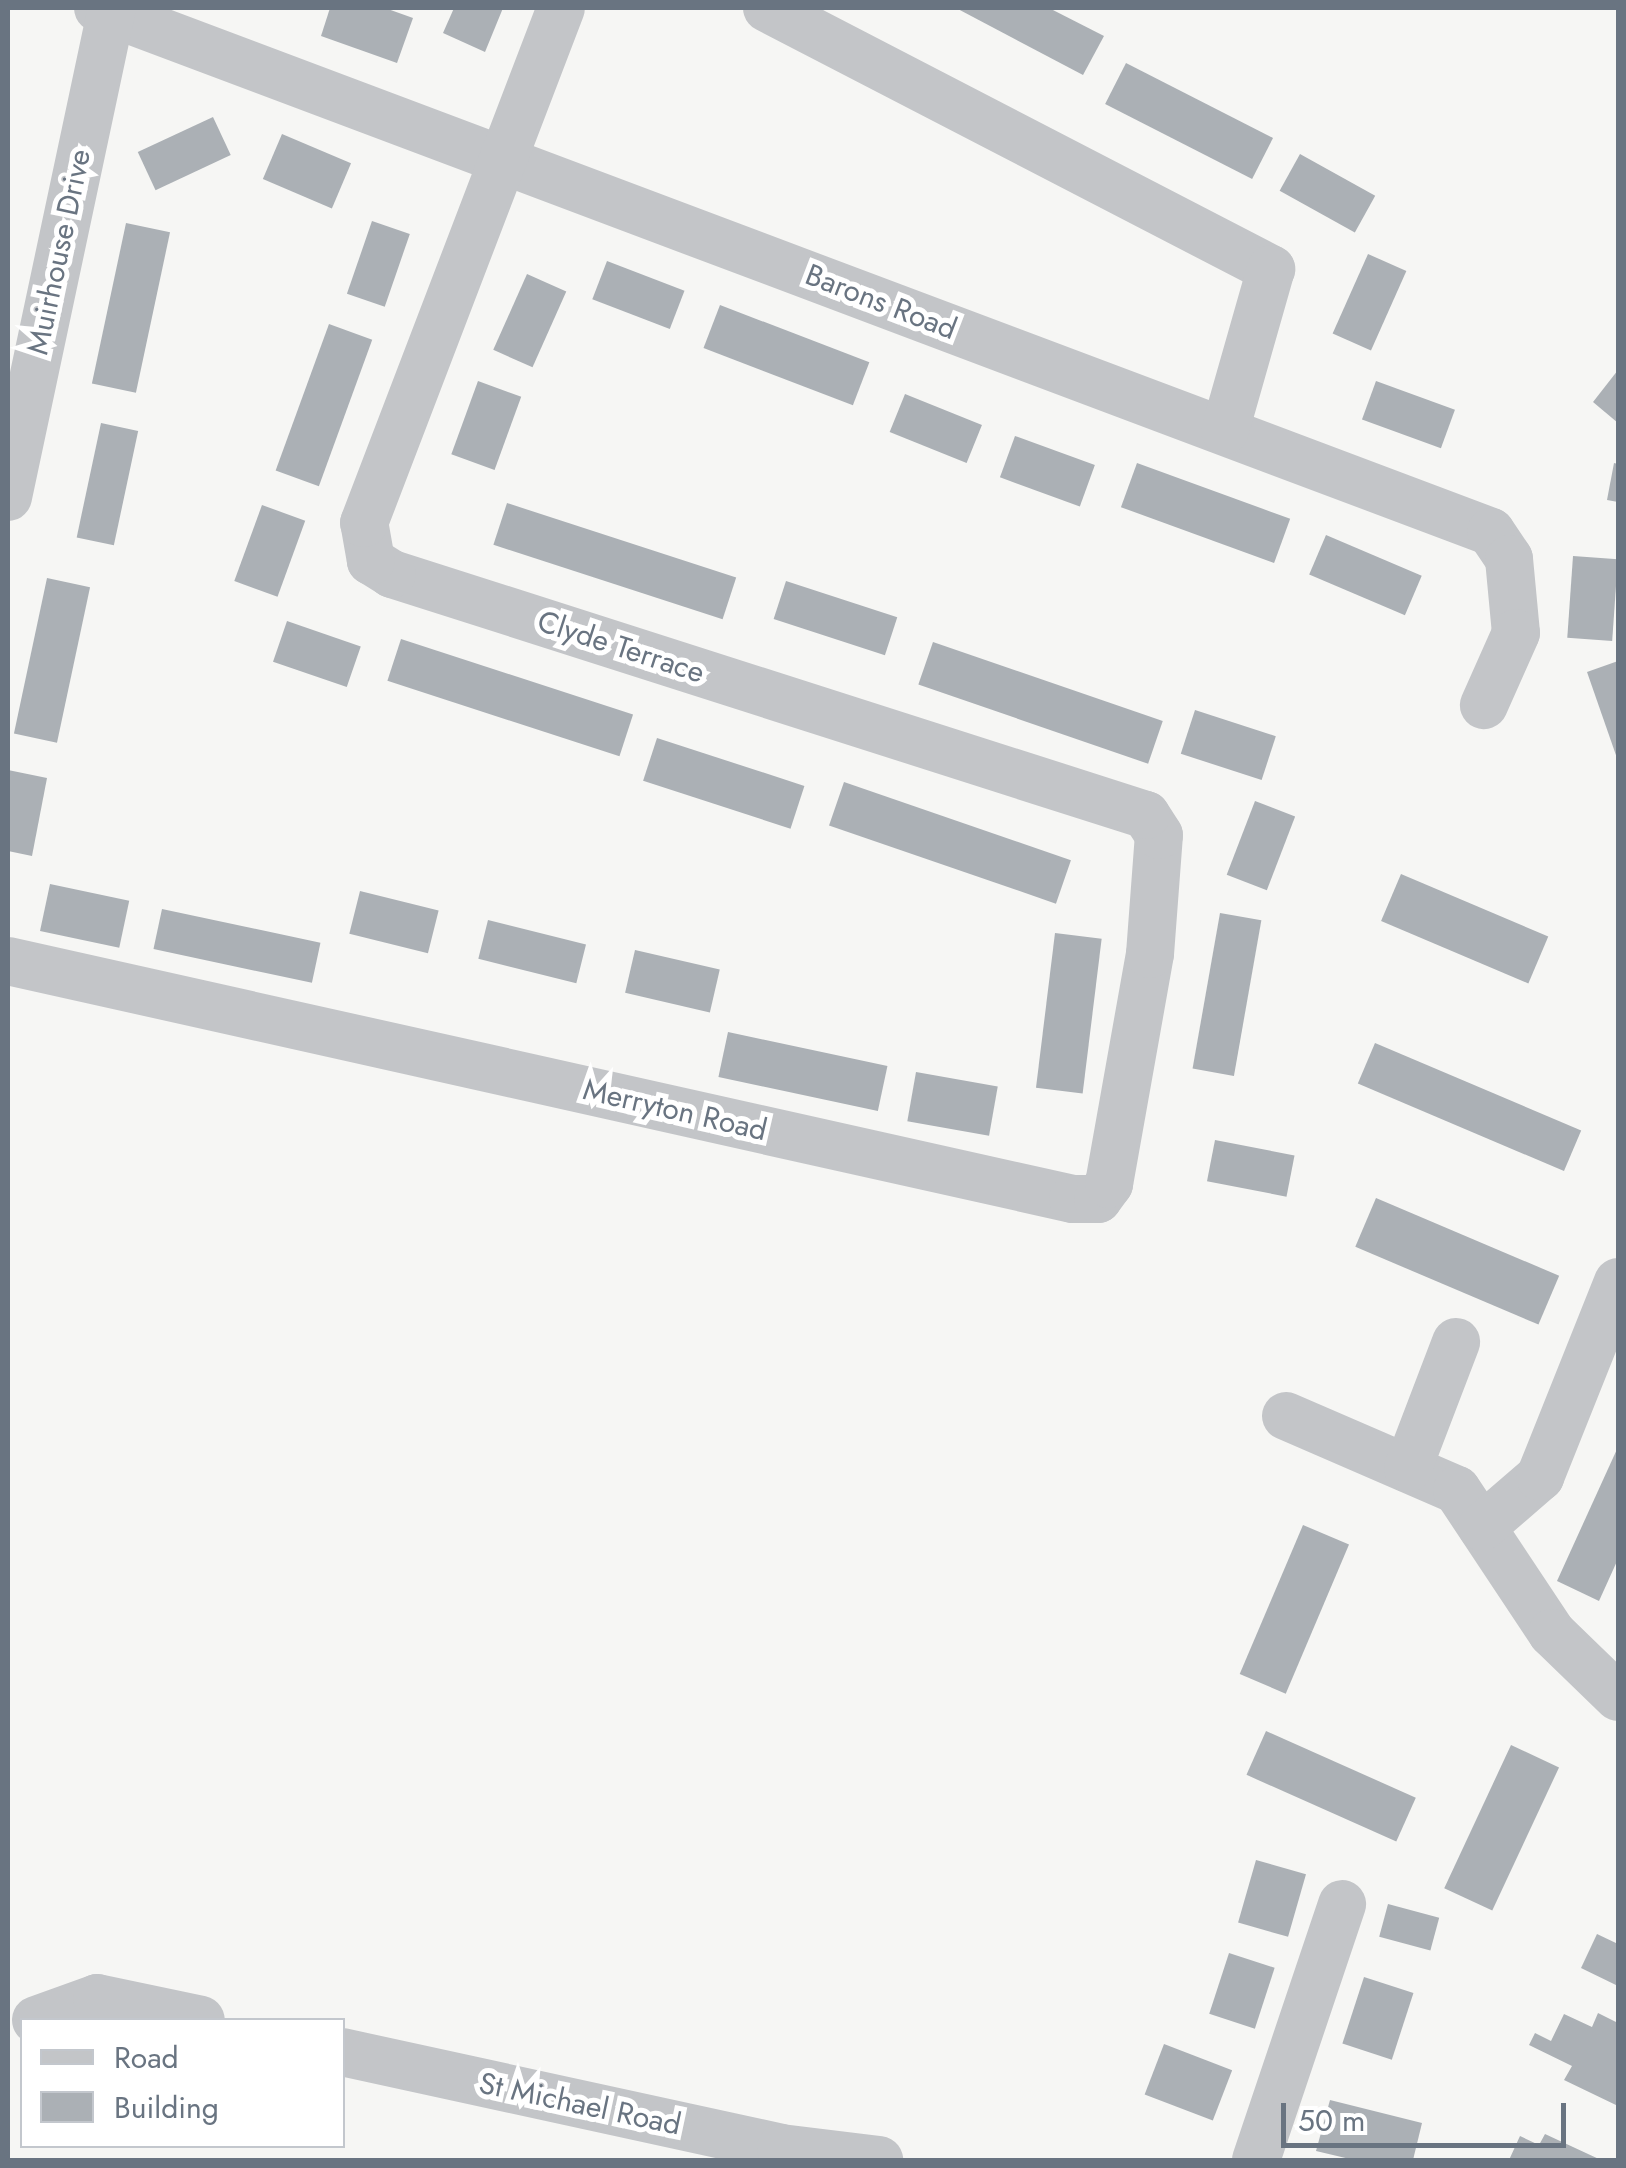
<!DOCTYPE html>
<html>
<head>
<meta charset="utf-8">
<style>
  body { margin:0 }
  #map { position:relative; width:1626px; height:2168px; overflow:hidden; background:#f6f6f4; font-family:Jost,sans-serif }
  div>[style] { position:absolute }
  .building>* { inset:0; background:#abb0b5; transform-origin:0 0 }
  .minor>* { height:48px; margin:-24px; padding:0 24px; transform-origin:24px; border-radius:24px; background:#c3c5c8 }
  span { translate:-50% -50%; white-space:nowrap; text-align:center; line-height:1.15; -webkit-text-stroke:10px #fff; paint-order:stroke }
  .street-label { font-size:30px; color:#697481 }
  .frame { position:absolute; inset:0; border:10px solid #697481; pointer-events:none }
  .legend { position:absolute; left:20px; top:2018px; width:325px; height:130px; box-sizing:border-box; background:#fff; border:2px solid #c3c7cd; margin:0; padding:12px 18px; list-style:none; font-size:30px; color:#697481 }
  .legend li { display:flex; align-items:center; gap:20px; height:50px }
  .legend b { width:50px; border:2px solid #c3c7cd }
  .scale { position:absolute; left:1281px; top:2103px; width:285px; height:45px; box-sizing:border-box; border:5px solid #697481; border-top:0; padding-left:12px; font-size:30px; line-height:35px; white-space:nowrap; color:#697481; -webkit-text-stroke:8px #fff; paint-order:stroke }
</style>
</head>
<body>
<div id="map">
  <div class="building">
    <div style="clip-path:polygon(330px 8px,385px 8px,413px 18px,397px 63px,321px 36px)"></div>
    <div style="clip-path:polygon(454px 8px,503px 8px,485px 52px,443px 33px)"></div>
    <div style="clip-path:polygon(956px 8px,1049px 8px,1104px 36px,1083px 75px)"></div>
    <div style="left:1126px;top:63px;width:165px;height:46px;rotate:27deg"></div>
    <div style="left:213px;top:117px;width:42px;height:83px;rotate:65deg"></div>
    <div style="left:282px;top:134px;width:75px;height:49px;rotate:23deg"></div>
    <div style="left:1300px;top:154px;width:86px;height:42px;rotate:29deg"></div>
    <div style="left:372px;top:221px;width:40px;height:77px;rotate:19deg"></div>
    <div style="left:126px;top:223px;width:45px;height:164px;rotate:12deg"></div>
    <div style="left:1368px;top:254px;width:42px;height:87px;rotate:24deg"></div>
    <div style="left:607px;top:261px;width:83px;height:41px;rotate:21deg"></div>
    <div style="left:527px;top:274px;width:43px;height:83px;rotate:24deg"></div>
    <div style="left:720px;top:305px;width:160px;height:46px;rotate:21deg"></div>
    <div style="left:329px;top:324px;width:46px;height:156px;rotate:20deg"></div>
    <div style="clip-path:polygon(1618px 370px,1618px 423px,1593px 402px)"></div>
    <div style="left:478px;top:381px;width:46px;height:78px;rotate:20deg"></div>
    <div style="left:1376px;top:381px;width:84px;height:41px;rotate:20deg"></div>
    <div style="left:905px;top:394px;width:83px;height:41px;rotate:22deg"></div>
    <div style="left:101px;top:423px;width:38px;height:117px;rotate:12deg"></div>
    <div style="left:1015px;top:436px;width:85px;height:44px;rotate:20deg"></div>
    <div style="left:1137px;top:463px;width:163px;height:47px;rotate:20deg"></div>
    <div style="clip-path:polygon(1614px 463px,1618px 464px,1618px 502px,1607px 500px)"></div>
    <div style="left:507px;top:503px;width:241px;height:44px;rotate:18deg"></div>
    <div style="left:262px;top:505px;width:46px;height:81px;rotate:20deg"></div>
    <div style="left:1326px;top:535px;width:104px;height:43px;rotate:23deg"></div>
    <div style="left:1573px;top:556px;width:45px;height:82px;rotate:4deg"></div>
    <div style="left:47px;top:578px;width:44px;height:159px;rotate:12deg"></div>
    <div style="left:786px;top:581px;width:117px;height:40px;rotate:18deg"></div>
    <div style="left:287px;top:621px;width:78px;height:43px;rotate:19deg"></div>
    <div style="left:401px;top:639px;width:244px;height:44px;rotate:18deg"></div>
    <div style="left:933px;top:642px;width:243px;height:45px;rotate:19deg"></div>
    <div style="clip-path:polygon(1618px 661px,1618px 761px,1587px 672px)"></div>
    <div style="left:1195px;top:710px;width:85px;height:46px;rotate:18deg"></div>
    <div style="left:657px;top:738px;width:155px;height:45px;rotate:18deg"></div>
    <div style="clip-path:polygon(8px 770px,47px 778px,32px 856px,8px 851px)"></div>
    <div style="left:844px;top:782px;width:240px;height:46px;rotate:19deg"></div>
    <div style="left:1255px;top:801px;width:43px;height:79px;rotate:21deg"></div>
    <div style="left:1401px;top:874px;width:160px;height:51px;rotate:23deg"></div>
    <div style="left:50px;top:884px;width:81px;height:48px;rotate:12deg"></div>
    <div style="left:360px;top:891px;width:81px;height:44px;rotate:14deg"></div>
    <div style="left:162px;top:909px;width:162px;height:41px;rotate:12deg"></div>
    <div style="left:1220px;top:913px;width:42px;height:158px;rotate:10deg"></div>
    <div style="left:488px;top:920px;width:101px;height:40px;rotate:14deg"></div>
    <div style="left:1055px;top:933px;width:47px;height:156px;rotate:7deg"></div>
    <div style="left:635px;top:950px;width:87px;height:44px;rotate:13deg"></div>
    <div style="left:728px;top:1032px;width:163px;height:46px;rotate:12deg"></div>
    <div style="left:1375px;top:1043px;width:224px;height:44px;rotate:23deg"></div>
    <div style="left:916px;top:1072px;width:83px;height:50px;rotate:10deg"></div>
    <div style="left:1215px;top:1140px;width:81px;height:42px;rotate:11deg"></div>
    <div style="left:1376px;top:1198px;width:199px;height:53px;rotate:23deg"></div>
    <div style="clip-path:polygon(1618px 1447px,1618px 1559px,1599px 1601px,1557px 1581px)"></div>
    <div style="left:1303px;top:1525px;width:50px;height:162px;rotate:23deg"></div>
    <div style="left:1266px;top:1731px;width:164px;height:48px;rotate:24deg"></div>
    <div style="left:1511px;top:1745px;width:53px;height:158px;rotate:25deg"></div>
    <div style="left:1256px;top:1860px;width:52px;height:65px;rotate:16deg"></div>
    <div style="left:1388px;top:1904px;width:53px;height:34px;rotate:15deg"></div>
    <div style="clip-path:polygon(1597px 1934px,1618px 1944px,1618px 1986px,1581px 1968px)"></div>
    <div style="left:1229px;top:1953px;width:48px;height:64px;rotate:18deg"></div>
    <div style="left:1364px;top:1977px;width:52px;height:70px;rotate:18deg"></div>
    <div style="clip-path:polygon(1598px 2013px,1618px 2023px,1618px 2106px,1564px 2080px,1572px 2066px,1529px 2045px,1535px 2033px,1551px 2041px,1564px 2014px,1592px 2027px)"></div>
    <div style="left:1164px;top:2044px;width:73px;height:54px;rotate:21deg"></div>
    <div style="clip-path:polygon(1330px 2100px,1422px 2123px,1413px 2160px,1354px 2160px,1316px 2151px)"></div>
    <div style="clip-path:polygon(1545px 2134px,1601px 2160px,1509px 2160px,1520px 2136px,1539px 2145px)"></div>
  </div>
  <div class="minor">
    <div style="left:98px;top:8px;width:1488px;rotate:20.61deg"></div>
    <div style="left:1491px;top:532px;width:32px;rotate:56deg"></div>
    <div style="left:1509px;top:559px;width:74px;rotate:84.6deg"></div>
    <div style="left:1516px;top:633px;width:79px;rotate:114deg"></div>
    <div style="left:767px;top:8px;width:568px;rotate:27.38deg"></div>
    <div style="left:1271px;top:269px;width:168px;rotate:105.9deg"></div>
    <div style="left:8px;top:497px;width:500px;rotate:-78deg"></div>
    <div style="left:8px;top:961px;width:1091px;rotate:12.6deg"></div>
    <div style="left:1073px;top:1199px;width:25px"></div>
    <div style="left:1098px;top:1199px;width:19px;rotate:-54deg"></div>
    <div style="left:1109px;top:1184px;width:234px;rotate:-79.9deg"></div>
    <div style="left:1150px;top:954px;width:119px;rotate:-85.7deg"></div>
    <div style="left:1159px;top:835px;width:24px;rotate:-123deg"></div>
    <div style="left:1146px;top:815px;width:792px;rotate:-162.27deg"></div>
    <div style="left:392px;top:574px;width:25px;rotate:-148deg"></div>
    <div style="left:371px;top:561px;width:39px;rotate:-100deg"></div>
    <div style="left:364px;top:523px;width:551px;rotate:-69.07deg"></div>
    <div style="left:1286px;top:1416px;width:186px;rotate:23.4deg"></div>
    <div style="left:1457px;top:1490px;width:172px;rotate:56.4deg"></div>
    <div style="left:1552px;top:1633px;width:92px;rotate:44.1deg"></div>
    <div style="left:1408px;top:1468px;width:135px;rotate:-69.1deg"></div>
    <div style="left:1482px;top:1527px;width:77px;rotate:-40.8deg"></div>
    <div style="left:1540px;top:1477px;width:210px;rotate:-68.2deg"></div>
    <div style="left:36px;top:2020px;width:65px;rotate:-19.8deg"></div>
    <div style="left:97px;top:1998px;width:106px;rotate:11.9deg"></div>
    <div style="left:342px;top:2052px;width:449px;rotate:12.3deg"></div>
    <div style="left:781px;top:2148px;width:99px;rotate:7deg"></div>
    <div style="left:1256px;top:2160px;width:270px;rotate:-71.4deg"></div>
  </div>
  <div class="street-label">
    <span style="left:59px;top:252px;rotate:-78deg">Muirhouse Drive</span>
    <span style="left:881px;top:302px;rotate:21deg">Barons Road</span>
    <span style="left:621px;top:647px;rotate:18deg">Clyde Terrace</span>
    <span style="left:675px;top:1110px;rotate:13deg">Merryton Road</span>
    <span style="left:580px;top:2104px;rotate:12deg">St Michael Road</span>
  </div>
  <div class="frame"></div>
  <ul class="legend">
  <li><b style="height:12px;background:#c3c5c8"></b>Road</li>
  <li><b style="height:28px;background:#abb0b5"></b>Building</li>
  </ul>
  <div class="scale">50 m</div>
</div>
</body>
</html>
